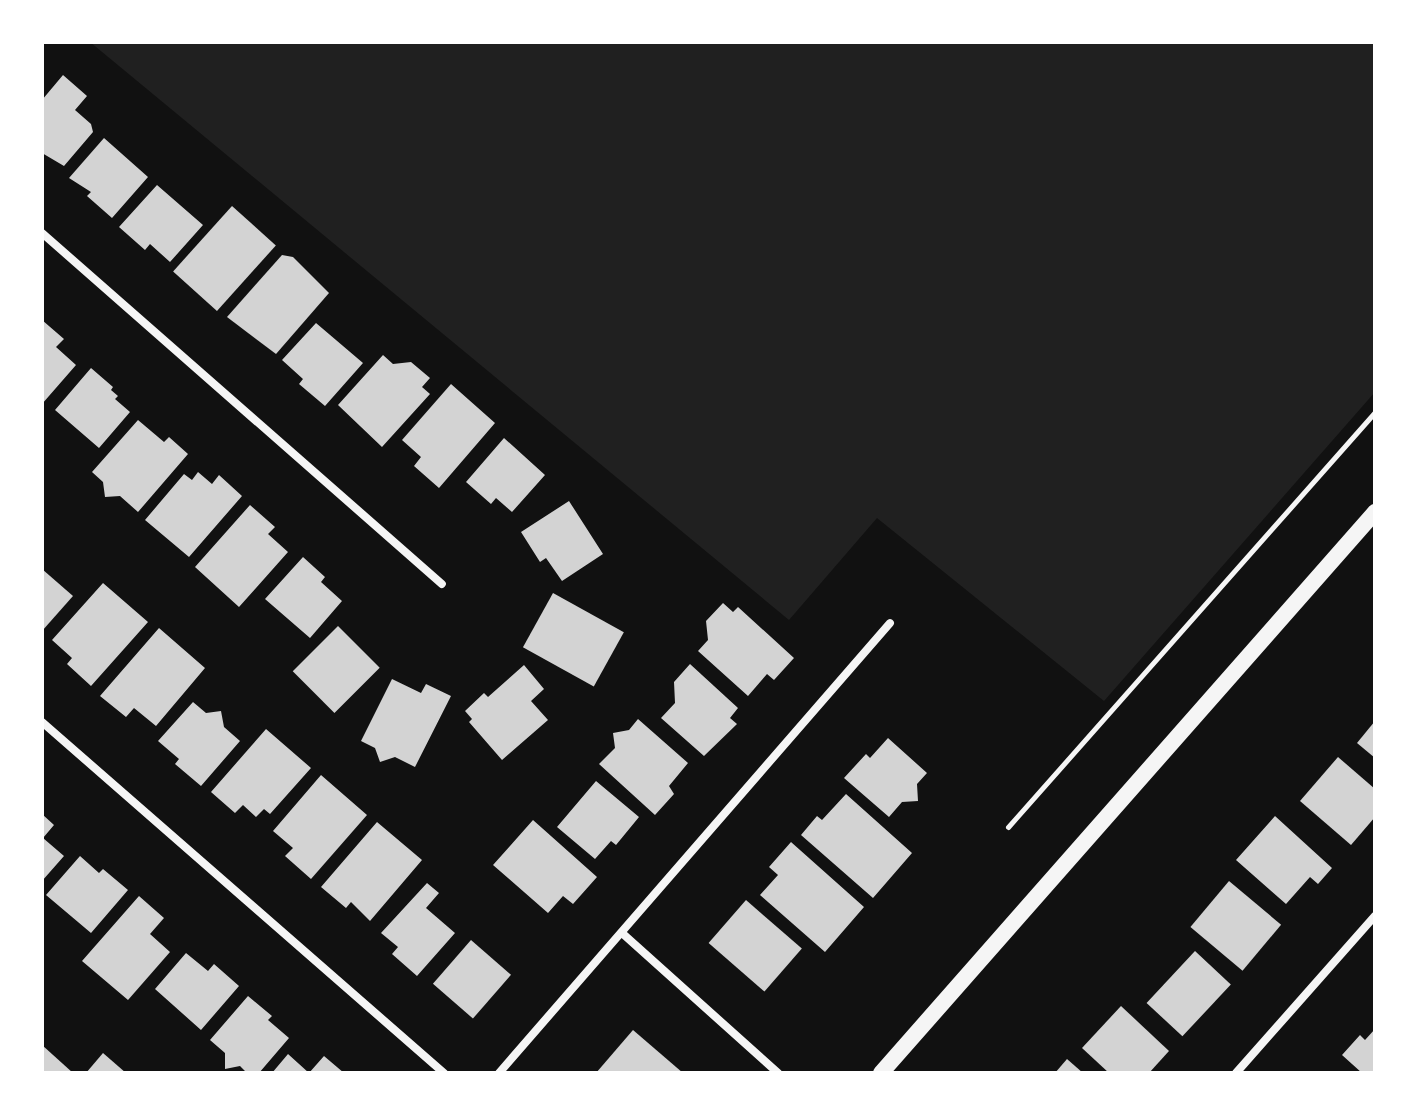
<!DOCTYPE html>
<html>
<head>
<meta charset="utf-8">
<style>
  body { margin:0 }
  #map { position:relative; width:1417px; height:1115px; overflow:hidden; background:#111; font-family:Montserrat,sans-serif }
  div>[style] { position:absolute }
  .green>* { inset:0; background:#202020 }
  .building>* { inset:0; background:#d3d3d3; transform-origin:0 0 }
  .path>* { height:5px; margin:-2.5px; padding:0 2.5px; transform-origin:2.5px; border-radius:2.5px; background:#f5f5f5 }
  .minor>* { height:8px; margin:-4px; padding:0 4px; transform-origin:4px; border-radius:4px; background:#f5f5f5 }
  .secondary>* { height:16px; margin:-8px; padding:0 8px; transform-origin:8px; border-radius:8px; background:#f5f5f5 }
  span { translate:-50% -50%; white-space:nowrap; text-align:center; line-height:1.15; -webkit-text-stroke:6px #fff; paint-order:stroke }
  .frame { position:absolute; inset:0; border:44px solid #fff; pointer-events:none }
</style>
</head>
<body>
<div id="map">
  <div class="green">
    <div style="clip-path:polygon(90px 42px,1375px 42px,1375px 392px,1104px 701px,877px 518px,789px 620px)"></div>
  </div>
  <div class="building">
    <div style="clip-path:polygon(63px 75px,87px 96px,75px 110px,91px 124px,93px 132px,64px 166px,42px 153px,42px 100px)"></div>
    <div style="clip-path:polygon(104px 138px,148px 177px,112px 218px,87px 196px,91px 192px,69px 178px)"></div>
    <div style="clip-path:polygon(157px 185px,203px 225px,170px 262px,150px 244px,145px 250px,119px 227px)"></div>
    <div style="left:232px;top:206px;width:59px;height:88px;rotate:42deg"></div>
    <div style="clip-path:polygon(282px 255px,293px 257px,329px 293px,276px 354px,227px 317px)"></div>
    <div style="clip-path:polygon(42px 320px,64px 339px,56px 347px,76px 365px,42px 404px)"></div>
    <div style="clip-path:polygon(316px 323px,363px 363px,325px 406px,299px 384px,303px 379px,282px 360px)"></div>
    <div style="clip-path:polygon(383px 355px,393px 364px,411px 362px,430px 378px,422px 387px,430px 394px,382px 447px,338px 405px)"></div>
    <div style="clip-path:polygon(91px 368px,113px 387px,111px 390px,118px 396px,115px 399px,130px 412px,99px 448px,55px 410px)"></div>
    <div style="clip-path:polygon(451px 384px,495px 423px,439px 488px,414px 466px,421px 457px,402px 440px)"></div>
    <div style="clip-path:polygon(138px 420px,164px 442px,169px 437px,188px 454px,138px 512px,120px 496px,105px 497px,103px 482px,92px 472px)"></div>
    <div style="clip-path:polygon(504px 438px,545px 475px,512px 512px,496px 498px,491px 504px,466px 482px)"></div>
    <div style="clip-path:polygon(198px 472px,212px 484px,219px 475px,242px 496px,189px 557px,145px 520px,184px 474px,192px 480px)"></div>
    <div style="clip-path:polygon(569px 501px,603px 554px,562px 581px,546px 558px,540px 562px,521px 532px)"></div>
    <div style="clip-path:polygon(250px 505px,275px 527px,268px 534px,288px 552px,239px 607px,195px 567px)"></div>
    <div style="clip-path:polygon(303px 557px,325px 577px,321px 582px,342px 601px,310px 638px,265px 599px)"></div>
    <div style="clip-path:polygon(42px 569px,73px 596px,42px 631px)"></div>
    <div style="clip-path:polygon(103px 583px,148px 622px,91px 686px,67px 664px,72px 658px,52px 640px)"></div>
    <div style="left:553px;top:593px;width:81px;height:62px;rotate:29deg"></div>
    <div style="clip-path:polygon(723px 603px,733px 612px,738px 607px,794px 658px,774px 680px,767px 674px,748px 696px,698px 651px,708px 640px,706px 621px)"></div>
    <div style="left:338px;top:626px;width:59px;height:64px;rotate:45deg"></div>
    <div style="clip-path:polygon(159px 628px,205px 668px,156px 726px,134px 708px,126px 717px,100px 696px)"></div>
    <div style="clip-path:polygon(690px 664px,738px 708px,730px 718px,737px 724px,704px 756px,661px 718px,675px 703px,674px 682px)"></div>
    <div style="clip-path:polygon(524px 665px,544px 689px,531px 701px,548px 720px,502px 760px,469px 722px,472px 719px,465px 711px,484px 693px,488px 697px)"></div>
    <div style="clip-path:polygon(392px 679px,421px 693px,426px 684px,451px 696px,415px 767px,395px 757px,380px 762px,375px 748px,361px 741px)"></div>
    <div style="clip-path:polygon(193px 702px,206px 713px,221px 711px,224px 727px,240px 741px,201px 786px,175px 764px,179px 759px,158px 741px)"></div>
    <div style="clip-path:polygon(638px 719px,688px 763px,669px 786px,674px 794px,655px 815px,599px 764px,615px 748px,613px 733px,629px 730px)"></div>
    <div style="clip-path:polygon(1375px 721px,1375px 758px,1357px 743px)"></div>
    <div style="clip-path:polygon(266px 729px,311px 768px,270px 814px,264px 809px,256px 817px,243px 805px,235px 813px,211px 792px)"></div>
    <div style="clip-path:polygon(888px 738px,927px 773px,917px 784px,918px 801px,902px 802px,889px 817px,844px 778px,866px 754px,870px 758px)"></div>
    <div style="clip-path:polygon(1338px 757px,1375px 789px,1375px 817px,1351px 845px,1300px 801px)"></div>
    <div style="clip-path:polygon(321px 775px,367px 815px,311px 879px,285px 856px,293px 848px,273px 831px)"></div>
    <div style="clip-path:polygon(596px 781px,639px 817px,616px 845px,611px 841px,595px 859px,557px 827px)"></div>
    <div style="clip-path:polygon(846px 794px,912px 853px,873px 898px,801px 835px,817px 816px,822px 820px)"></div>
    <div style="clip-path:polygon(42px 814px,54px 825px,43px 838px,64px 856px,42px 881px)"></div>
    <div style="clip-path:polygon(1275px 816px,1332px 868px,1318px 884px,1310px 877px,1286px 904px,1236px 860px)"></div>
    <div style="clip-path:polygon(533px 820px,597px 877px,573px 904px,563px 896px,548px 913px,493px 865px)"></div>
    <div style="clip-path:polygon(377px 822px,422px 860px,370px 921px,351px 902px,346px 908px,321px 887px)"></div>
    <div style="clip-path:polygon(791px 842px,864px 907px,825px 952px,760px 895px,778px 875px,769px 867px)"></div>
    <div style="clip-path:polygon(80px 856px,99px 873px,103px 869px,128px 890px,91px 933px,46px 895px)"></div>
    <div style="left:1229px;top:881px;width:68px;height:60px;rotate:40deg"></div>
    <div style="clip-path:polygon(427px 883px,439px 893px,426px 908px,455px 933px,417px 976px,392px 954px,398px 947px,381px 933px)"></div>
    <div style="clip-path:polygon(139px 896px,164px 918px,150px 934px,170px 952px,128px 1000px,82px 961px)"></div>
    <div style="left:746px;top:900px;width:74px;height:57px;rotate:41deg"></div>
    <div style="left:471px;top:940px;width:53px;height:58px;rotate:41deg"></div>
    <div style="left:1195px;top:951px;width:49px;height:71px;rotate:43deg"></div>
    <div style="clip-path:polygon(186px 953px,208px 971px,214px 964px,239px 986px,201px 1030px,155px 989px)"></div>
    <div style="clip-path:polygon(248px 996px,272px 1016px,268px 1020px,289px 1038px,259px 1073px,247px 1073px,240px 1066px,225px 1069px,225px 1053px,210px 1040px)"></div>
    <div style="clip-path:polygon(1121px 1006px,1169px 1051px,1149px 1073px,1109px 1073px,1082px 1048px)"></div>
    <div style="clip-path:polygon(1375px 1029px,1375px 1073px,1362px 1073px,1342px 1055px,1360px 1035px,1365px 1040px)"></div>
    <div style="clip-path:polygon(633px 1030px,683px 1073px,596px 1073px)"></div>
    <div style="clip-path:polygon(42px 1045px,73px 1073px,42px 1073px)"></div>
    <div style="clip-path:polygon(103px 1053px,126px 1073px,86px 1073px)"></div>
    <div style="clip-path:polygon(288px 1054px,309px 1073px,324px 1056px,344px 1073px,272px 1073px)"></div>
    <div style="clip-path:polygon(1067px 1059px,1083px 1073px,1055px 1073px)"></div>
  </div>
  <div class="path">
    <div style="left:1008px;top:827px;width:554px;rotate:-48.51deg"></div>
  </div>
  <div class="minor">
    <div style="left:42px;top:233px;width:532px;rotate:41.27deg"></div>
    <div style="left:42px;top:722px;width:534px;rotate:41.13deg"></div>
    <div style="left:622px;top:933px;width:210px;rotate:41.9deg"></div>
    <div style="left:499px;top:1073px;width:596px;rotate:-49.01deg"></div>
    <div style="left:1236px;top:1073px;width:210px;rotate:-48.5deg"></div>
  </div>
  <div class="secondary">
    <div style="left:881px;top:1073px;width:748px;rotate:-48.63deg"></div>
  </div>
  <div class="frame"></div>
</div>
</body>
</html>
